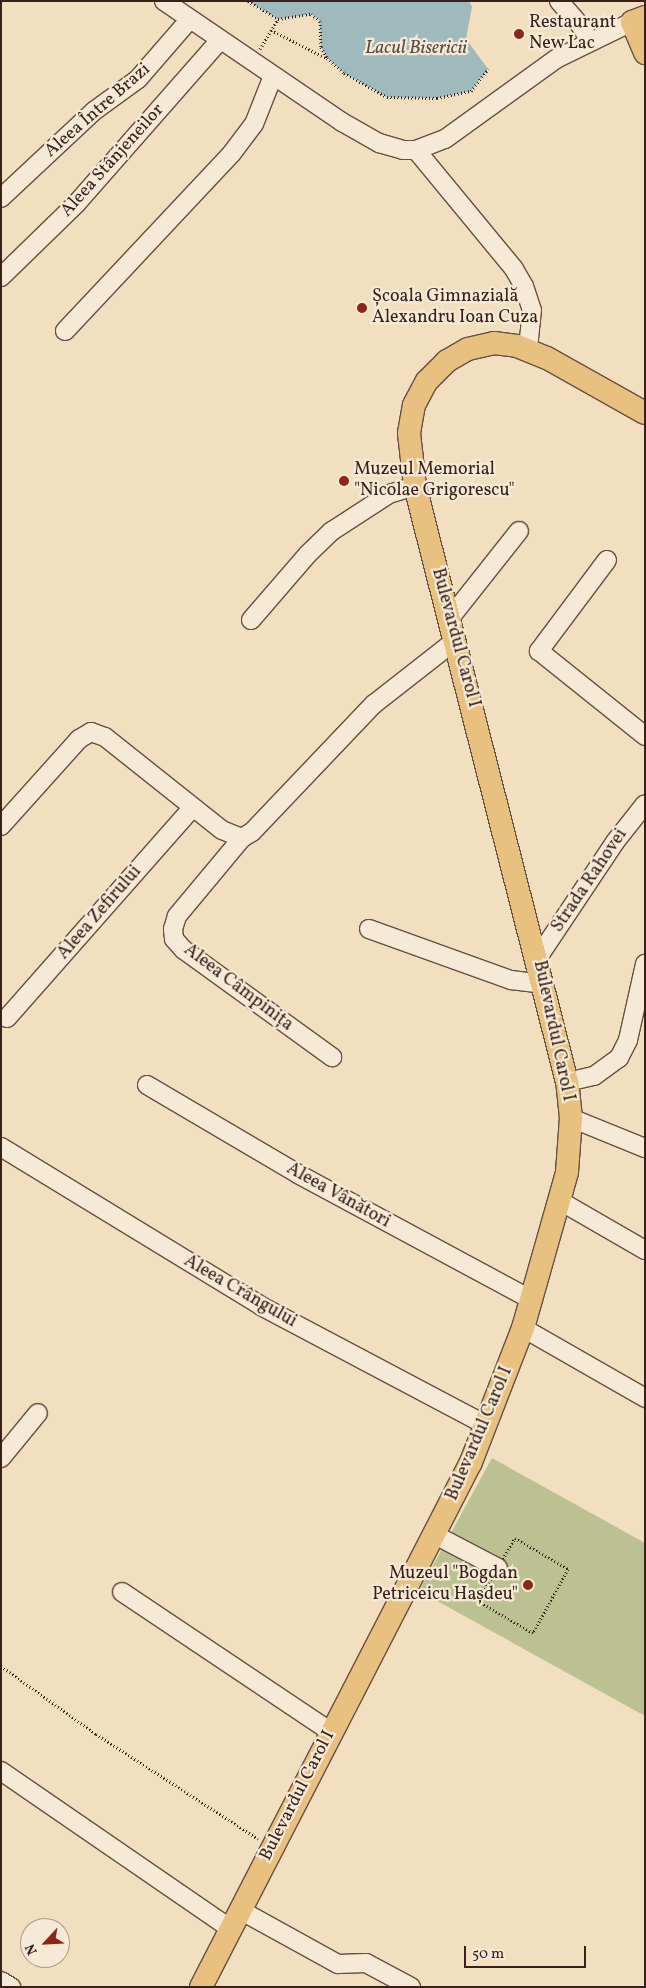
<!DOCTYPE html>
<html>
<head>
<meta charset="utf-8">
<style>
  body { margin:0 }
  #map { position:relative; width:646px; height:1988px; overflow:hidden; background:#f1dfc0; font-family:Vollkorn,serif }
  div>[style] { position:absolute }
  .green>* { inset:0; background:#bcc191 }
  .water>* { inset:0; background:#9fbabc }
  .path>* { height:3px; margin-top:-1.5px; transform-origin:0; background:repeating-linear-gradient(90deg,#382119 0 1px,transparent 0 3.5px) }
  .roads { filter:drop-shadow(1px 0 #665043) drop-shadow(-1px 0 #665043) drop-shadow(0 1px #665043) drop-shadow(0 -1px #665043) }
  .minor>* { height:18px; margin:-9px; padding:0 9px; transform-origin:9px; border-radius:9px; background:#f6ead6 }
  .major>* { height:22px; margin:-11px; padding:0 11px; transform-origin:11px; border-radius:11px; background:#e8c080 }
  .dots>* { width:14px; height:14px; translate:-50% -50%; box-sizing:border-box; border:2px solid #f6ead6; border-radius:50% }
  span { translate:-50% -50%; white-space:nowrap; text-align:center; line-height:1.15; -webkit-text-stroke:4.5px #f6ead6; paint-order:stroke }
  .poi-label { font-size:18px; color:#382119 }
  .left { translate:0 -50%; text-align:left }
  .right { translate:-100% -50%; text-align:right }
  .street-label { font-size:18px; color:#382119 }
  .water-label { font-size:19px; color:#574f4a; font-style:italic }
  .frame { position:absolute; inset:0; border:2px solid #382119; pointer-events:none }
  .north { position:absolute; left:20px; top:1918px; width:50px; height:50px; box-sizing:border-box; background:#f6ead6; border:1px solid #aa9a8a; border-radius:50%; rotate:245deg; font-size:14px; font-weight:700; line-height:20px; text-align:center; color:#382119 }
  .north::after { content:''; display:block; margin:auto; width:18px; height:22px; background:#8f2418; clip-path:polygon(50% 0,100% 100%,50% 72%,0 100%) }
  .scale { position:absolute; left:464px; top:1946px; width:122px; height:22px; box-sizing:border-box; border:2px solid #382119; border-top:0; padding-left:6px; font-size:15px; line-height:18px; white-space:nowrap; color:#382119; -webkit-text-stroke:4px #f6ead6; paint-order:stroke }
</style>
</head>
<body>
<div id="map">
  <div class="green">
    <div style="clip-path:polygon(492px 1458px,645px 1543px,645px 1716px,419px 1591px)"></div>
  </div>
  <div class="water">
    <div style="clip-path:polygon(248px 1px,469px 1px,472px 7px,466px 39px,488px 69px,471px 91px,437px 98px,387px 97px,344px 73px,327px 58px,321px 47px,320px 21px,311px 14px,278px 19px)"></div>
  </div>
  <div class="path">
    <div style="left:248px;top:1px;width:35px;rotate:31deg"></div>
    <div style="left:278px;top:19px;width:33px;rotate:-9deg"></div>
    <div style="left:311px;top:14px;width:11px;rotate:38deg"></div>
    <div style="left:320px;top:21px;width:26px;rotate:88deg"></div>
    <div style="left:321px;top:47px;width:13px;rotate:61deg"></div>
    <div style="left:327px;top:58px;width:23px;rotate:41deg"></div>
    <div style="left:344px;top:73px;width:49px;rotate:29.2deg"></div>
    <div style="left:387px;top:97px;width:50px;rotate:1.1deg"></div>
    <div style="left:437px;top:98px;width:35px;rotate:-12deg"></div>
    <div style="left:471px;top:91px;width:28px;rotate:-52deg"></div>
    <div style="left:271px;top:30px;width:62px;rotate:27deg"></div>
    <div style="left:260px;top:49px;width:35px;rotate:-59deg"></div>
    <div style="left:515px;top:1538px;width:61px;rotate:30.3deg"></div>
    <div style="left:568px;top:1569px;width:73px;rotate:118.7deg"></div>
    <div style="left:533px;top:1633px;width:64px;rotate:-149.8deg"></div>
    <div style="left:478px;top:1601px;width:73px;rotate:-59.6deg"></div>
    <div style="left:1px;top:1666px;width:117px;rotate:35.6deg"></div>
    <div style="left:96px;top:1734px;width:193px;rotate:32.9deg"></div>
  </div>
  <div class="roads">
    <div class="minor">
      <div style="left:164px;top:1px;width:215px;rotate:34.2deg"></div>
      <div style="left:342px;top:122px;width:43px;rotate:29.6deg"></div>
      <div style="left:379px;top:143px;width:25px;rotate:16deg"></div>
      <div style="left:403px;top:150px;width:13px"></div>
      <div style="left:416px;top:150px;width:31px;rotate:-21deg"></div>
      <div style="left:445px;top:139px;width:137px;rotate:-35.8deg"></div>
      <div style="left:556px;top:59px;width:85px;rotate:-26deg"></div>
      <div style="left:559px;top:1px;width:35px;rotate:49deg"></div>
      <div style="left:582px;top:27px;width:16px;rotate:63deg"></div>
      <div style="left:416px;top:150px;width:154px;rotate:50.5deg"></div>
      <div style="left:514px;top:269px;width:20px;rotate:60deg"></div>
      <div style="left:524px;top:286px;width:25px;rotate:72deg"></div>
      <div style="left:532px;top:310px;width:39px;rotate:96deg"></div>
      <div style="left:1px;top:198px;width:127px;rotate:-43.1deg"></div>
      <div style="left:94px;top:111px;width:54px;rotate:-36deg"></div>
      <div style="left:138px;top:79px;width:79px;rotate:-49.1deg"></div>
      <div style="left:1px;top:277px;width:105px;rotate:-44.2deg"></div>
      <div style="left:76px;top:204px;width:218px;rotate:-48.7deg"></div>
      <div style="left:65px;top:331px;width:244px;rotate:-46.8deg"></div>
      <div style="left:232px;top:153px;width:36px;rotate:-53deg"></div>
      <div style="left:254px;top:124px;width:52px;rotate:-68.4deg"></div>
      <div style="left:607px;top:560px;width:114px;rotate:126.8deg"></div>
      <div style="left:539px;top:651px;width:136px;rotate:38.7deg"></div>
      <div style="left:450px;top:618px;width:111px;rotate:-51.6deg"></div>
      <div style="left:251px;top:620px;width:87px;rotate:-49.2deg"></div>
      <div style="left:308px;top:554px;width:33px;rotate:-44deg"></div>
      <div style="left:332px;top:531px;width:68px;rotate:-33deg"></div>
      <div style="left:389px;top:494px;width:27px;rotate:-17deg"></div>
      <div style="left:1px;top:826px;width:117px;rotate:-48.1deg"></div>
      <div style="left:79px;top:739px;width:14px;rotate:-30deg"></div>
      <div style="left:91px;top:732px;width:15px;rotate:20deg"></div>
      <div style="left:105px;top:737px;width:149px;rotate:38.5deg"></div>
      <div style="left:222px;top:830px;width:22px;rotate:22deg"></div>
      <div style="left:242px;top:838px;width:12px;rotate:-31deg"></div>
      <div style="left:252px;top:832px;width:177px;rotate:-46.4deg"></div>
      <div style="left:374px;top:704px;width:104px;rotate:-38deg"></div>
      <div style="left:242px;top:838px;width:102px;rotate:129.8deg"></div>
      <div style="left:177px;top:916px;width:14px;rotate:107deg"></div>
      <div style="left:173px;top:929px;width:10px;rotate:84deg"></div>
      <div style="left:174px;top:939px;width:15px;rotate:48deg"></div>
      <div style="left:184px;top:950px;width:183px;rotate:35.9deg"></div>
      <div style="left:369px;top:929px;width:151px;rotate:19.8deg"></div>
      <div style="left:511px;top:980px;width:32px;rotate:7deg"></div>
      <div style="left:537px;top:959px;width:141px;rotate:-56.3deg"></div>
      <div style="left:615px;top:842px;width:48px;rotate:-51.7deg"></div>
      <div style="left:7px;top:1018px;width:281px;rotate:-48.6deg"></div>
      <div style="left:567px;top:1082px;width:28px;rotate:-13deg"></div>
      <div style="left:594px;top:1076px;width:31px;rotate:-36deg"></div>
      <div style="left:619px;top:1058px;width:20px;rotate:-63deg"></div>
      <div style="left:628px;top:1040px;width:78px;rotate:-77.4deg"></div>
      <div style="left:147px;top:1085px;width:175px;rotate:30.5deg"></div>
      <div style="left:298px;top:1174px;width:266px;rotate:28.3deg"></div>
      <div style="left:571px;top:1118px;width:80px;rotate:22.1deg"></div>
      <div style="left:1px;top:1147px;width:305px;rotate:31.4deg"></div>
      <div style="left:261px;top:1306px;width:255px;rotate:27.9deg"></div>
      <div style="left:560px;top:1201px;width:98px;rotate:30deg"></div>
      <div style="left:523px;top:1328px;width:141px;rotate:29.8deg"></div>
      <div style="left:1px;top:1458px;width:58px;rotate:-50.6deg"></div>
      <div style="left:435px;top:1535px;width:71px;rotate:27.6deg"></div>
      <div style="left:122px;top:1592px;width:252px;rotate:33.8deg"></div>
      <div style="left:1px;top:1771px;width:279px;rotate:34.5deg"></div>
      <div style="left:240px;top:1910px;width:112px;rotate:28.9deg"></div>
      <div style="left:338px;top:1964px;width:28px;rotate:-2deg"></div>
      <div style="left:366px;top:1963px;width:51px;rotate:28.1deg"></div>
      <div style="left:1px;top:1981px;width:12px;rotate:31deg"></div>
    </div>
    <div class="major">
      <div style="left:645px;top:17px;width:14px;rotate:159deg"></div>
      <div style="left:632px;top:22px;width:34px;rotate:67deg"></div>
      <div style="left:201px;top:1987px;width:590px;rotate:-62.78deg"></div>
      <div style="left:471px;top:1462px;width:144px;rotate:-68.8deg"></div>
      <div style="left:523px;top:1328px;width:162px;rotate:-74.2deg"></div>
      <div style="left:567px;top:1172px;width:54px;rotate:-85.8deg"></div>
      <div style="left:571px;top:1118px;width:36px;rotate:-96deg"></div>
      <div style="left:567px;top:1082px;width:615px;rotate:-104.31deg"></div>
      <div style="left:415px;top:486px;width:53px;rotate:-96.5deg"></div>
      <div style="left:409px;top:433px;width:28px;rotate:-80deg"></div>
      <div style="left:414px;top:405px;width:27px;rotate:-62deg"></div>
      <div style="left:427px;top:381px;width:28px;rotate:-45deg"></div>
      <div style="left:447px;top:361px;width:24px;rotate:-30deg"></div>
      <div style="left:468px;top:349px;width:27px;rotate:-13deg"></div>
      <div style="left:494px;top:343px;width:23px;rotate:7deg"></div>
      <div style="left:517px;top:346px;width:32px;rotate:22deg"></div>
      <div style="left:547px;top:358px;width:112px;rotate:29.3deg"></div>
    </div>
  </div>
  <div class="dots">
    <div style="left:519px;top:34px;background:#8f2418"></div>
    <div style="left:362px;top:308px;background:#8f2418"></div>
    <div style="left:344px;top:481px;background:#8f2418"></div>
    <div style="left:528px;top:1585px;background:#8f2418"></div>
  </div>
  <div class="poi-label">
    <span class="left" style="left:529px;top:34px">Restaurant<br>New Lac</span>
    <span class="left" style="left:372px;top:308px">Școala Gimnazială<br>Alexandru Ioan Cuza</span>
    <span class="left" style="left:354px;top:481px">Muzeul Memorial<br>"Nicolae Grigorescu"</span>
    <span class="right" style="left:518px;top:1585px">Muzeul "Bogdan<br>Petriceicu Hașdeu"</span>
  </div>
  <div class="street-label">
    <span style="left:98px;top:111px;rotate:-41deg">Aleea Între Brazi</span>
    <span style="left:113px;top:161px;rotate:-48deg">Aleea Stânjeneilor</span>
    <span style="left:455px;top:638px;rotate:75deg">Bulevardul Carol I</span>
    <span style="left:590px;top:881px;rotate:-56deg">Strada Rahovei</span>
    <span style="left:100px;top:913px;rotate:-49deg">Aleea Zefirului</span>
    <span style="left:238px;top:988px;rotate:37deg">Aleea Câmpinița</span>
    <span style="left:553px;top:1031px;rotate:78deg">Bulevardul Carol I</span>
    <span style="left:338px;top:1196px;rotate:29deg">Aleea Vânători</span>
    <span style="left:240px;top:1292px;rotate:30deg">Aleea Crângului</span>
    <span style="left:480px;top:1434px;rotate:-67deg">Bulevardul Carol I</span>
    <span style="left:298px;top:1796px;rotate:-63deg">Bulevardul Carol I</span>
  </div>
  <div class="water-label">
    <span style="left:416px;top:49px">Lacul Bisericii</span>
  </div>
  <div class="frame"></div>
  <div class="north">N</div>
  <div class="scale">50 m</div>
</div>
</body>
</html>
